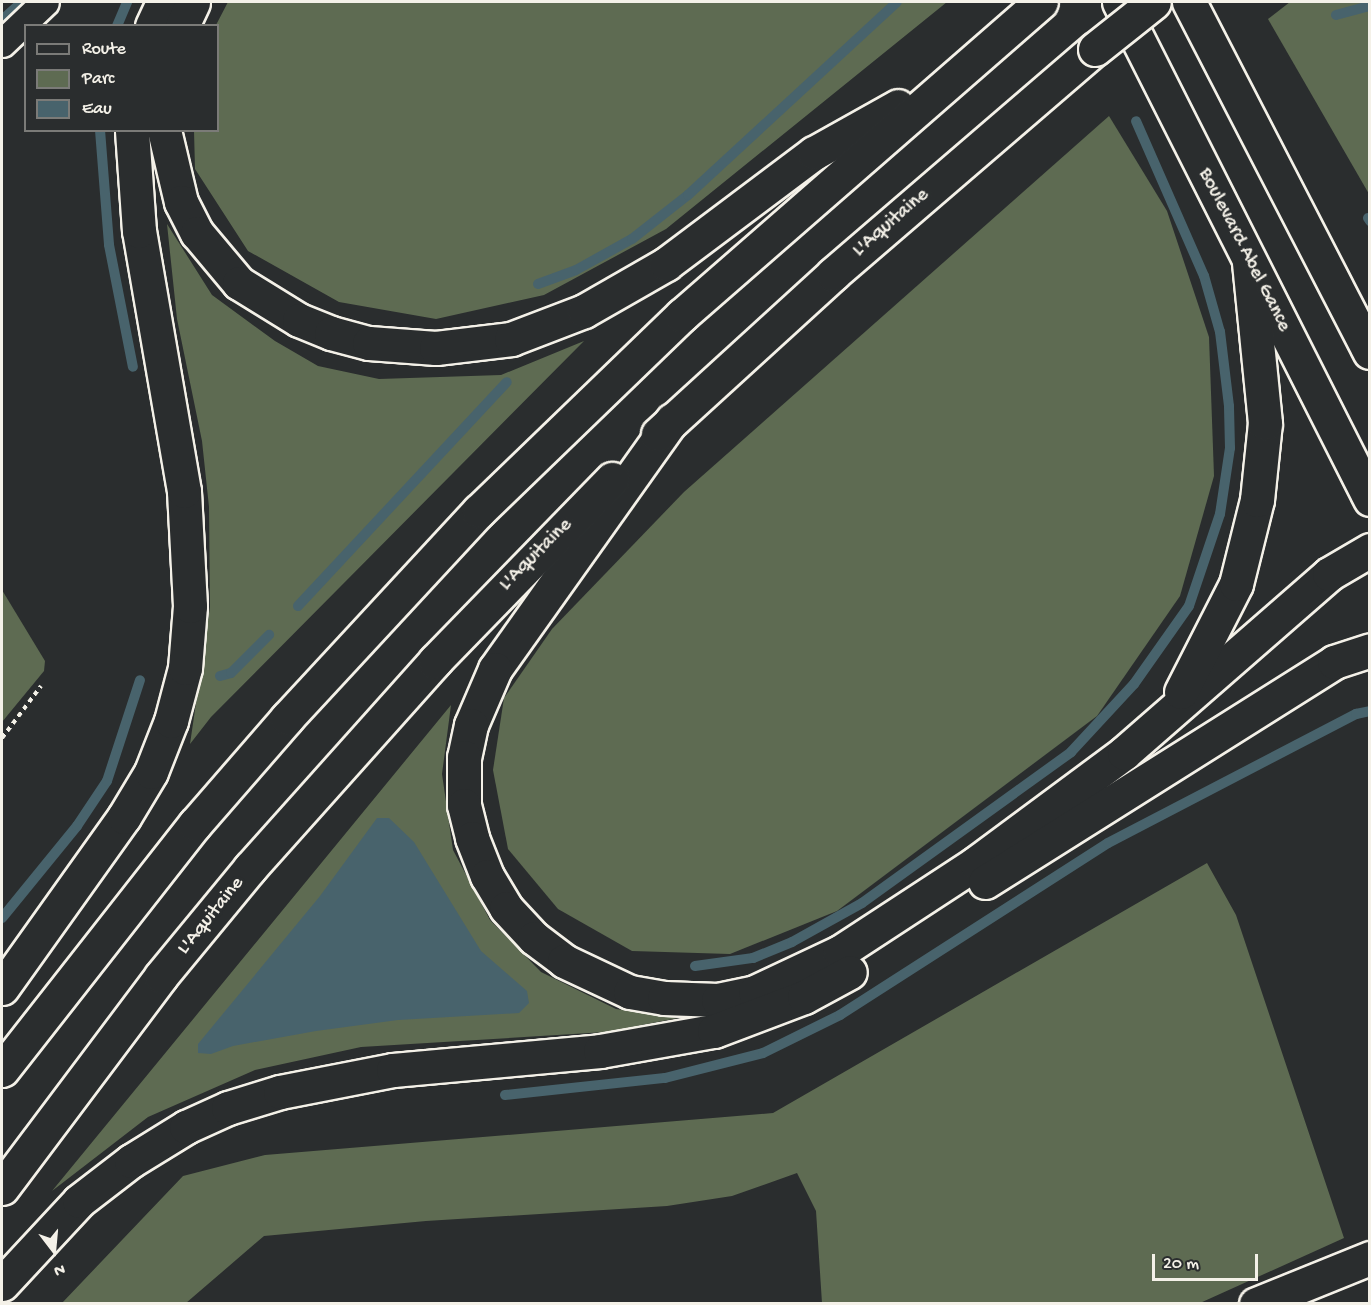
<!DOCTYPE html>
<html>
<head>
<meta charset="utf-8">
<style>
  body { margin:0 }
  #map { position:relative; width:1371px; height:1305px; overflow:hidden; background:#2a2d2e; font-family:"Gochi Hand",sans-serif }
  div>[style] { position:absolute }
  .green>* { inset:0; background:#5e6b52 }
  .water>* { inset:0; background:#48636c }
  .stream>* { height:10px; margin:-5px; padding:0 5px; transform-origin:5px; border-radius:5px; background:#48636c }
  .path>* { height:4px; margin-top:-2px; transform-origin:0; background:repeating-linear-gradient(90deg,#f4f1e8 0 4.5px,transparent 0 9px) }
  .roads { filter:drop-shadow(2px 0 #f4f1e8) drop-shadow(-2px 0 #f4f1e8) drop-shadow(0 2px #f4f1e8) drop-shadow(0 -2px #f4f1e8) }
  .minor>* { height:27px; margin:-13.5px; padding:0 13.5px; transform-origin:13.5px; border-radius:13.5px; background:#2a2d2e }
  .tertiary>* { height:33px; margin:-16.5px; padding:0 16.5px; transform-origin:16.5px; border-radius:16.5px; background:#2a2d2e }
  .primary>* { height:33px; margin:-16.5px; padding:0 16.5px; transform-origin:16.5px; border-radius:16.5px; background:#2a2d2e }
  .motorway>* { height:33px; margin:-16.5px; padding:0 16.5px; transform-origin:16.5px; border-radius:16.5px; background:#2a2d2e }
  .bridges { filter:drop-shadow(2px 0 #f4f1e8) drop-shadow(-2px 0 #f4f1e8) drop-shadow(0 2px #f4f1e8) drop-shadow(0 -2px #f4f1e8) }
  .motorway-bridge>* { height:33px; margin:-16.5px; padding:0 16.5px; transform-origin:16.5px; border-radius:16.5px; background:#2a2d2e }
  span { translate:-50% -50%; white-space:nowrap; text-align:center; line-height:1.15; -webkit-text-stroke:6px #2a2d2e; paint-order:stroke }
  .street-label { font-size:20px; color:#f4f1e8 }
  .frame { position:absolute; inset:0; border:3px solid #f4f1e8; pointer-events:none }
  .legend { position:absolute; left:24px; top:24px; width:195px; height:108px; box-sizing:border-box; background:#2a2d2e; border:2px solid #7b7b78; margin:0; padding:8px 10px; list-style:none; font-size:18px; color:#f4f1e8 }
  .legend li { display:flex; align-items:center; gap:12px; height:30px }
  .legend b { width:30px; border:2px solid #7b7b78 }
  .north { position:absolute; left:24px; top:1221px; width:60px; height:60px; -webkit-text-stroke:4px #2a2d2e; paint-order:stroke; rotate:164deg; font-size:16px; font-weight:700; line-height:24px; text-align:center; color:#f4f1e8 }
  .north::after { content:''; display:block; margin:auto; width:21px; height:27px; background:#f4f1e8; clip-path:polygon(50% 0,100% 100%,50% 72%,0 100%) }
  .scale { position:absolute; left:1152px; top:1254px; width:106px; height:27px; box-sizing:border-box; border:3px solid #f4f1e8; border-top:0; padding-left:8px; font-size:18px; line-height:21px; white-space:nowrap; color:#f4f1e8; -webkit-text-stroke:4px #2a2d2e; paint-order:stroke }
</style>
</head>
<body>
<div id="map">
  <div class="green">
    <div style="clip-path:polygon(228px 2px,947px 2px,666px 229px,544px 295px,436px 319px,339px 302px,248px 251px,195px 169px,194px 131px,218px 130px,216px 25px)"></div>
    <div style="clip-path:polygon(1290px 2px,1369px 2px,1369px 194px,1268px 19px)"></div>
    <div style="clip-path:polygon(1109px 116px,1167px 211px,1209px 337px,1214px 476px,1180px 596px,1097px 716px,837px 911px,730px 954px,632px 951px,558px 909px,508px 849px,493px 770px,504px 698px,552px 629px,684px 492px)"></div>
    <div style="clip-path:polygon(167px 224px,212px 295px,275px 341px,318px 366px,379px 379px,501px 375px,584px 341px,211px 717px,190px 744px,210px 607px,209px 507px,202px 441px,177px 319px)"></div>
    <div style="clip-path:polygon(2px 590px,45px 661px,44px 671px,2px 722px)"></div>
    <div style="clip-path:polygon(451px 705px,442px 774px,453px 850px,490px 920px,541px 972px,616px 1009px,678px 1018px,606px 1032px,361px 1047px,255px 1070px,148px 1117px,52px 1191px)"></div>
    <div style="clip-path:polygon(1207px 863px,1236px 915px,1344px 1238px,1200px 1303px,822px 1303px,816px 1211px,797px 1173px,732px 1196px,667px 1206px,426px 1221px,264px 1236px,186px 1303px,62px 1303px,183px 1176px,265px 1155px,773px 1113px)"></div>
  </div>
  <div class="water">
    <div style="clip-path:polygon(377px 818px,389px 818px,414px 842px,481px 951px,527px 991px,529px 1003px,519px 1013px,398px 1020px,316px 1031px,233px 1046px,211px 1054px,198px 1053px,198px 1044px,320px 896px)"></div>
  </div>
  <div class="stream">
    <div style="left:1336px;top:15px;width:35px;rotate:-15deg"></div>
    <div style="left:2px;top:20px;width:27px;rotate:-42deg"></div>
    <div style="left:117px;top:26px;width:26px;rotate:-67deg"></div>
    <div style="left:100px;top:130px;width:115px;rotate:85.5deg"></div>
    <div style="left:109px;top:245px;width:124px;rotate:78.9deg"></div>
    <div style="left:1368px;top:218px;width:4px;rotate:56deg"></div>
    <div style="left:538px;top:284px;width:40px;rotate:-20.2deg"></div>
    <div style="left:576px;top:270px;width:64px;rotate:-29deg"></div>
    <div style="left:632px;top:239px;width:71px;rotate:-38.2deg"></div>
    <div style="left:688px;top:195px;width:284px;rotate:-42.7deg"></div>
    <div style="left:298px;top:606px;width:306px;rotate:-47deg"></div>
    <div style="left:220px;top:676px;width:11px;rotate:-15deg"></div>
    <div style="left:231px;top:673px;width:54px;rotate:-45deg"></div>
    <div style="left:2px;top:918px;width:119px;rotate:-50.8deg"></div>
    <div style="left:77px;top:826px;width:54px;rotate:-56.3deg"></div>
    <div style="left:107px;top:781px;width:106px;rotate:-71.9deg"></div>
    <div style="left:695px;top:966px;width:59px;rotate:-7.9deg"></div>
    <div style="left:753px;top:958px;width:42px;rotate:-22.3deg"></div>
    <div style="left:792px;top:942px;width:80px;rotate:-29.1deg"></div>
    <div style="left:862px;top:903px;width:258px;rotate:-35.8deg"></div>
    <div style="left:1071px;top:752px;width:93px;rotate:-47.2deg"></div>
    <div style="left:1134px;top:684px;width:95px;rotate:-54.8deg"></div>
    <div style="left:1189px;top:606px;width:97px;rotate:-71.4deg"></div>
    <div style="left:1220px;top:514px;width:67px;rotate:-81.4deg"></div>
    <div style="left:1230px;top:448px;width:42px;rotate:-91.4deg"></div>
    <div style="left:1229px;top:406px;width:75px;rotate:-96.9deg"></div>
    <div style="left:1220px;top:332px;width:58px;rotate:-105.9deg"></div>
    <div style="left:1204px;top:276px;width:169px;rotate:-113.7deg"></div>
    <div style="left:505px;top:1095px;width:161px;rotate:-6.1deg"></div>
    <div style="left:665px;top:1078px;width:101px;rotate:-14.3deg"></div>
    <div style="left:763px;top:1053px;width:86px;rotate:-26.3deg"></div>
    <div style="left:840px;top:1015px;width:318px;rotate:-32.7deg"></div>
    <div style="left:1108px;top:843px;width:280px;rotate:-27.5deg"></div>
    <div style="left:1356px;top:714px;width:14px;rotate:-12deg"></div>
  </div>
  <div class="path">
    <div style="left:2px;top:738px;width:65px;rotate:-53.1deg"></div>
  </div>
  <div class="roads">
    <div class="minor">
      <div style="left:2px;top:43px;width:59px;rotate:-43.6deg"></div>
    </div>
    <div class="tertiary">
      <div style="left:1256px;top:1304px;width:123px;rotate:-22deg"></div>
    </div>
    <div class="primary">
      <div style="left:1119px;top:2px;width:557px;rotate:63.2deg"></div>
      <div style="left:1189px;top:2px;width:394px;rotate:62.7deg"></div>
    </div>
    <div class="motorway">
      <div style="left:152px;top:26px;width:26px;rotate:-65deg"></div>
      <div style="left:182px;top:26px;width:26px;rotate:-65deg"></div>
      <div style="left:164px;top:130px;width:74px;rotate:76.7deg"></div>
      <div style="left:181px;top:202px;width:35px;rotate:63deg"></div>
      <div style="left:197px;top:233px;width:65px;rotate:50deg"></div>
      <div style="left:239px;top:283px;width:70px;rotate:31.7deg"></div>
      <div style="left:299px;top:320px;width:35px;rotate:22deg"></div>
      <div style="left:331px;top:333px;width:39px;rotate:15deg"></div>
      <div style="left:369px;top:343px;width:67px;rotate:4.3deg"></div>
      <div style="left:436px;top:348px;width:76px;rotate:-6.8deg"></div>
      <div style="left:511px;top:339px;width:78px;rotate:-21deg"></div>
      <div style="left:584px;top:311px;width:95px;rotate:-29.8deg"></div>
      <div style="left:666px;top:264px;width:185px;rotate:-36.9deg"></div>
      <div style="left:814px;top:153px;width:96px;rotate:-29.2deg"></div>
      <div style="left:672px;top:420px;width:305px;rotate:125.4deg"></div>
      <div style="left:495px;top:669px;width:61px;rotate:113.2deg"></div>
      <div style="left:471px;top:725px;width:33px;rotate:102deg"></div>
      <div style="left:464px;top:757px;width:48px;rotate:90deg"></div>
      <div style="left:464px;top:805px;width:34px;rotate:76deg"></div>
      <div style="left:472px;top:838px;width:41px;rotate:68.5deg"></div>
      <div style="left:487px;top:876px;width:37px;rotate:59deg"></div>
      <div style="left:506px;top:908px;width:41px;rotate:47deg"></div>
      <div style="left:534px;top:938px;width:38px;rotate:37deg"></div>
      <div style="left:564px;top:961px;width:73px;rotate:25.2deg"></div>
      <div style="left:630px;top:992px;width:35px;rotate:10deg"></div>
      <div style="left:664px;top:998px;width:54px;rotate:2.1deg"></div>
      <div style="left:718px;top:1000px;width:38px;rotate:-12deg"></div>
      <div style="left:755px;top:992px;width:94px;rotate:-25.2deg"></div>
      <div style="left:840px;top:952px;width:163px;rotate:-33.2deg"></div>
      <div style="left:976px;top:863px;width:184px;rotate:-36.6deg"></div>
      <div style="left:1124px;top:753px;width:272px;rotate:-41.1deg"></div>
      <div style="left:1329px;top:574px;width:48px;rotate:-30.3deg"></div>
      <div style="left:658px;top:434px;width:237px;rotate:-42.4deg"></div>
      <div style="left:833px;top:274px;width:345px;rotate:-40.7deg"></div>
      <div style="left:1181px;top:692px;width:121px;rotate:-63deg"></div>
      <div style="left:1236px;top:584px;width:87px;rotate:-76deg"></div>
      <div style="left:1257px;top:500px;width:77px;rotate:-84.1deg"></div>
      <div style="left:1265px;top:423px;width:161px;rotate:-95.7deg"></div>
      <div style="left:985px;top:882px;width:413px;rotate:-32.2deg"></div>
      <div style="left:1334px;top:662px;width:38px;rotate:-18deg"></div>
      <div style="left:2px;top:988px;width:210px;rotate:-54.5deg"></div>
      <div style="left:124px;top:817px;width:52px;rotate:-59deg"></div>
      <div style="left:151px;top:772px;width:55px;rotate:-68.6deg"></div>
      <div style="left:171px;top:721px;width:55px;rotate:-75.2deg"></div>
      <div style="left:185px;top:668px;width:62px;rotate:-85.4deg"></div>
      <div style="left:190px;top:606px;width:115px;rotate:-93deg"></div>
      <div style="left:184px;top:491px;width:264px;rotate:-99.8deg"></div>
      <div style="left:139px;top:231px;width:101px;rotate:-94deg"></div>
      <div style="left:2px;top:1070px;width:313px;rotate:-51.9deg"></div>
      <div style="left:195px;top:824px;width:140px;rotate:-49deg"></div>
      <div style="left:287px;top:718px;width:282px;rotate:-47.2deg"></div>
      <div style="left:479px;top:511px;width:282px;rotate:-44deg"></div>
      <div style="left:682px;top:315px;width:476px;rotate:-41.1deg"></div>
      <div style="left:2px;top:1188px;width:265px;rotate:-53.1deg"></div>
      <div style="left:161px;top:976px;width:140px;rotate:-50.5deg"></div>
      <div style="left:250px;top:868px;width:278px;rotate:-48.2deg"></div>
      <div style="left:435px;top:661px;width:254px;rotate:-45.8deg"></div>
      <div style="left:2px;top:1284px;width:113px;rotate:-47.1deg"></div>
      <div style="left:79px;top:1201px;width:66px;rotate:-37.6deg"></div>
      <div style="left:131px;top:1161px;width:65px;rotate:-31.7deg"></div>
      <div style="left:186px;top:1127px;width:46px;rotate:-24.3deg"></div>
      <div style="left:228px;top:1108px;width:54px;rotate:-17.1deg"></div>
      <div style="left:280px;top:1092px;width:115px;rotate:-11deg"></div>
      <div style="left:393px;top:1070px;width:208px;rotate:-5.2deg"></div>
      <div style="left:600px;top:1051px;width:116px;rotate:-10deg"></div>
      <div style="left:714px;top:1031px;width:96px;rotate:-20.7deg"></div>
      <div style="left:804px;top:997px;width:52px;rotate:-28.5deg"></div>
    </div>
  </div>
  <div class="bridges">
    <div class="motorway-bridge">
      <div style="left:1095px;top:49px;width:75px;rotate:-38.5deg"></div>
    </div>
  </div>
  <div class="street-label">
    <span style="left:891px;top:223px;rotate:-41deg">L'Aquitaine</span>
    <span style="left:1244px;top:250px;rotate:63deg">Boulevard Abel Gance</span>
    <span style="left:536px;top:555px;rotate:-45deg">L'Aquitaine</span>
    <span style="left:211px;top:916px;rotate:-51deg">L'Aquitaine</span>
  </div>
  <div class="frame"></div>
  <ul class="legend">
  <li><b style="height:8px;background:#2a2d2e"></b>Route</li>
  <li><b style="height:16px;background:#5e6b52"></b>Parc</li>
  <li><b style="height:16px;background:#48636c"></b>Eau</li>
  </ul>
  <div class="north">N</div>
  <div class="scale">20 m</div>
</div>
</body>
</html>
